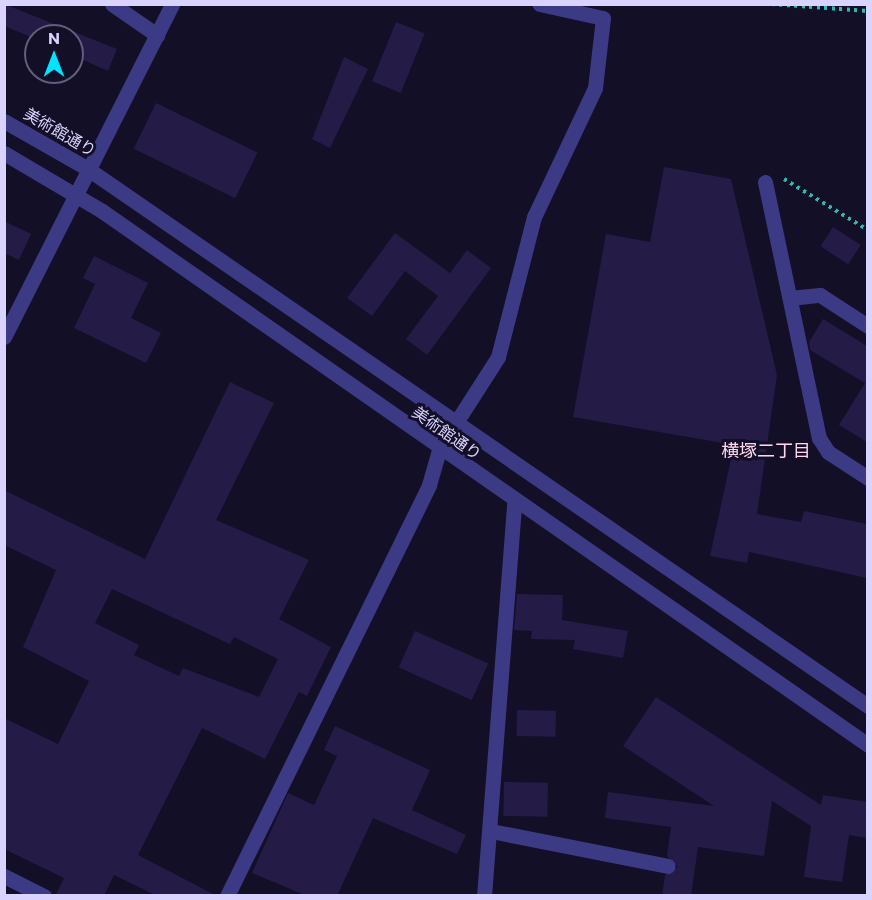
<!DOCTYPE html>
<html>
<head>
<meta charset="utf-8">
<style>
  body { margin:0 }
  #map { position:relative; width:872px; height:900px; overflow:hidden; background:#130f26; font-family:Commissioner,"Noto Sans JP",sans-serif }
  div>[style] { position:absolute }
  .building>* { inset:0; background:#241b47; transform-origin:0 0 }
  .path>* { height:4px; margin-top:-2px; transform-origin:0; background:repeating-linear-gradient(90deg,#2fb8b0 0 3px,transparent 0 7.5px) }
  .minor>* { height:15px; margin:-7.5px; padding:0 7.5px; transform-origin:7.5px; border-radius:7.5px; background:#3d3a85 }
  span { translate:-50% -50%; white-space:nowrap; text-align:center; line-height:1.15; -webkit-text-stroke:6px #130f26; paint-order:stroke }
  .street-label { font-size:16px; color:#d9d4ff }
  .neighbourhood-label { font-size:18px; color:#ffd6f0 }
  .frame { position:absolute; inset:0; border:6px solid #d9d4ff; pointer-events:none }
  .north { position:absolute; left:24px; top:24px; width:60px; height:60px; box-sizing:border-box; background:#130f26; border:2px solid #625e7d; border-radius:50%; rotate:0deg; font-size:16px; font-weight:700; line-height:24px; text-align:center; color:#d9d4ff }
  .north::after { content:''; display:block; margin:auto; width:21px; height:27px; background:#00e5ff; clip-path:polygon(50% 0,100% 100%,50% 72%,0 100%) }
</style>
</head>
<body>
<div id="map">
  <div class="building">
    <div style="clip-path:polygon(4px 4px,117px 49px,108px 71px,72px 55px,72px 36px,36px 39px,4px 26px)"></div>
    <div style="left:396px;top:22px;width:31px;height:64px;rotate:22deg"></div>
    <div style="clip-path:polygon(344px 57px,368px 69px,330px 148px,312px 139px)"></div>
    <div style="left:156px;top:103px;width:113px;height:51px;rotate:26deg"></div>
    <div style="clip-path:polygon(664px 167px,731px 179px,777px 375px,757px 514px,801px 522px,804px 511px,867px 524px,867px 578px,749px 552px,747px 563px,710px 556px,734px 445px,573px 417px,606px 234px,650px 242px)"></div>
    <div style="clip-path:polygon(4px 221px,31px 234px,19px 260px,4px 253px)"></div>
    <div style="left:833px;top:227px;width:33px;height:23px;rotate:33deg"></div>
    <div style="clip-path:polygon(395px 233px,450px 273px,467px 250px,491px 268px,427px 355px,406px 339px,438px 296px,405px 271px,372px 316px,347px 298px)"></div>
    <div style="clip-path:polygon(94px 256px,148px 283px,131px 318px,161px 333px,146px 363px,74px 328px,95px 284px,83px 278px)"></div>
    <div style="clip-path:polygon(823px 319px,867px 346px,867px 442px,839px 425px,865px 383px,810px 350px,809px 342px)"></div>
    <div style="clip-path:polygon(evenodd,230px 382px,274px 403px,216px 520px,309px 560px,279px 619px,331px 647px,307px 696px,299px 692px,265px 759px,202px 728px,138px 855px,217px 896px,157px 896px,114px 875px,104px 896px,55px 896px,64px 878px,4px 849px,4px 718px,58px 744px,89px 681px,23px 647px,56px 570px,4px 545px,4px 490px,145px 559px,230px 382px,112px 589px,230px 644px,234px 637px,278px 659px,259px 697px,183px 668px,179px 676px,134px 655px,139px 645px,95px 623px,112px 589px)"></div>
    <div style="clip-path:polygon(517px 594px,563px 595px,562px 620px,628px 631px,623px 658px,573px 649px,575px 640px,531px 639px,532px 631px,514px 630px)"></div>
    <div style="left:415px;top:631px;width:80px;height:40px;rotate:24deg"></div>
    <div style="clip-path:polygon(656px 697px,821px 805px,823px 795px,867px 802px,867px 838px,849px 835px,842px 882px,804px 877px,811px 826px,772px 801px,764px 856px,698px 847px,691px 896px,662px 896px,665px 875px,678px 867px,667px 856px,671px 827px,605px 818px,608px 792px,714px 806px,623px 746px)"></div>
    <div style="left:517px;top:710px;width:39px;height:26px;rotate:1deg"></div>
    <div style="clip-path:polygon(335px 726px,430px 770px,412px 810px,466px 835px,457px 854px,373px 818px,337px 896px,307px 896px,252px 873px,288px 793px,314px 805px,337px 756px,324px 750px)"></div>
    <div style="left:504px;top:782px;width:44px;height:34px;rotate:1deg"></div>
  </div>
  <div class="path">
    <div style="left:772px;top:4px;width:96px;rotate:4.2deg"></div>
    <div style="left:784px;top:179px;width:98px;rotate:31.3deg"></div>
  </div>
  <div class="minor">
    <div style="left:112px;top:4px;width:55px;rotate:34.6deg"></div>
    <div style="left:4px;top:121px;width:97px;rotate:29.7deg"></div>
    <div style="left:88px;top:169px;width:947px;rotate:34.55deg"></div>
    <div style="left:4px;top:153px;width:114px;rotate:30.6deg"></div>
    <div style="left:102px;top:211px;width:934px;rotate:34.88deg"></div>
    <div style="left:765px;top:182px;width:262px;rotate:78.1deg"></div>
    <div style="left:819px;top:438px;width:17px;rotate:57deg"></div>
    <div style="left:828px;top:452px;width:48px;rotate:33deg"></div>
    <div style="left:790px;top:298px;width:30px;rotate:-6deg"></div>
    <div style="left:820px;top:295px;width:57px;rotate:32.9deg"></div>
    <div style="left:4px;top:337px;width:373px;rotate:-63.2deg"></div>
    <div style="left:491px;top:831px;width:180px;rotate:11.2deg"></div>
    <div style="left:4px;top:876px;width:45px;rotate:26.6deg"></div>
    <div style="left:227px;top:896px;width:458px;rotate:-63.8deg"></div>
    <div style="left:429px;top:485px;width:37px;rotate:-74deg"></div>
    <div style="left:439px;top:449px;width:109px;rotate:-57.3deg"></div>
    <div style="left:498px;top:357px;width:145px;rotate:-75.6deg"></div>
    <div style="left:534px;top:217px;width:143px;rotate:-64.7deg"></div>
    <div style="left:595px;top:88px;width:70px;rotate:-83.5deg"></div>
    <div style="left:603px;top:18px;width:65px;rotate:-167.5deg"></div>
    <div style="left:484px;top:896px;width:395px;rotate:-85.6deg"></div>
  </div>
  <div class="street-label">
    <span style="left:60px;top:132px;rotate:30deg">美術館通り</span>
    <span style="left:447px;top:433px;rotate:35deg">美術館通り</span>
  </div>
  <div class="neighbourhood-label">
    <span style="left:766px;top:450px">横塚二丁目</span>
  </div>
  <div class="frame"></div>
  <div class="north">N</div>
</div>
</body>
</html>
